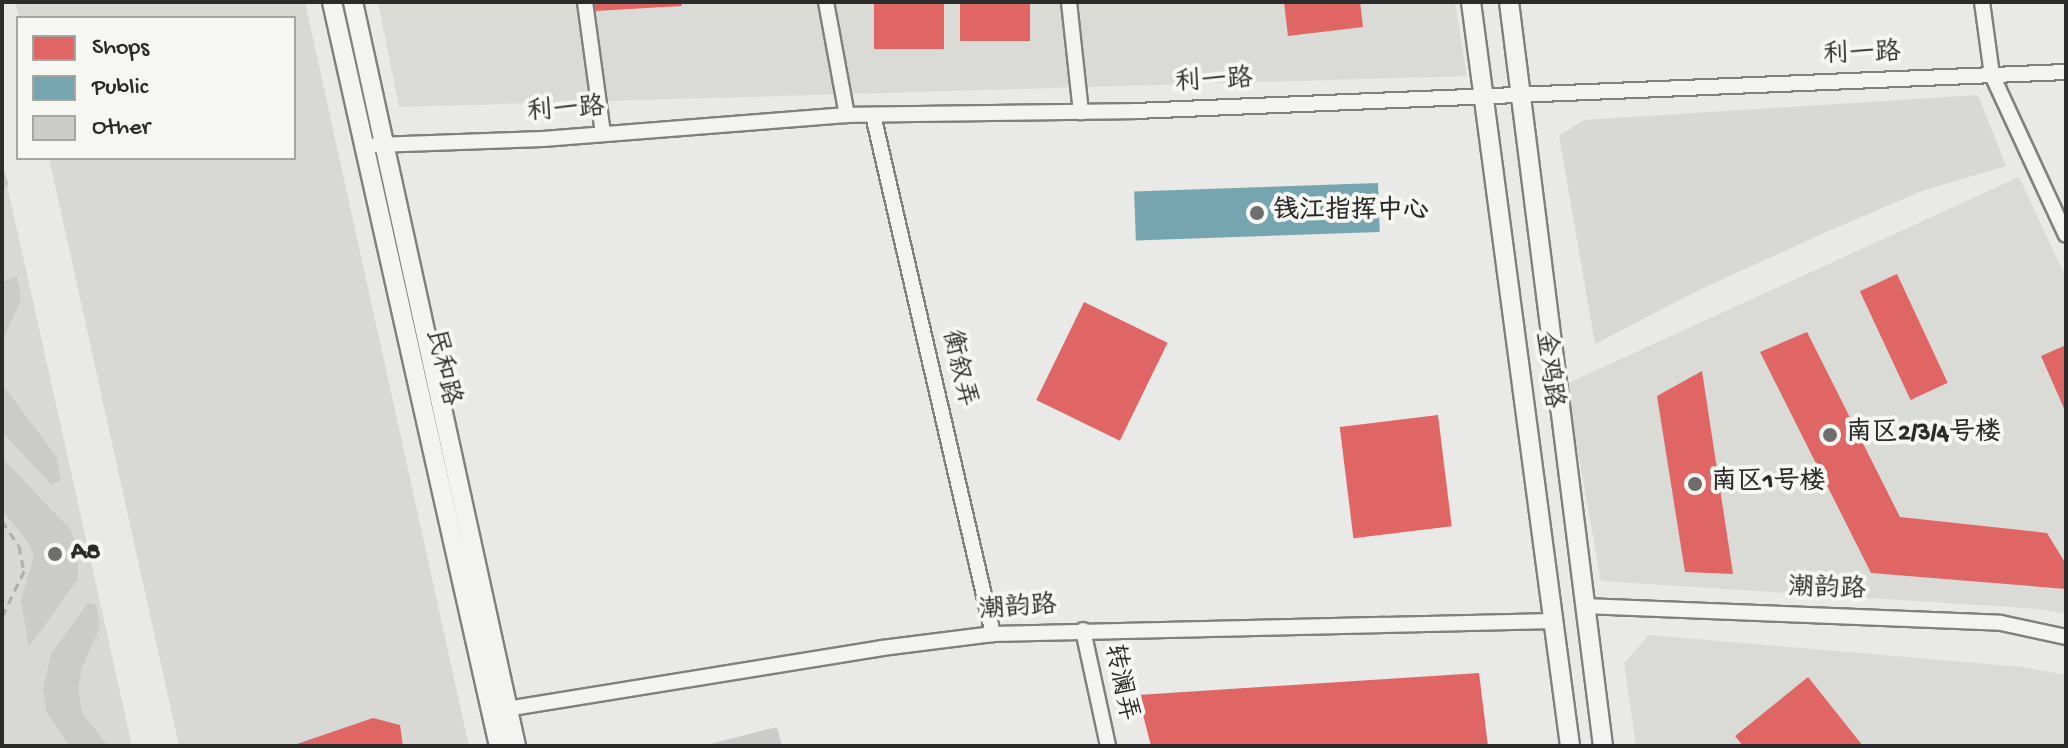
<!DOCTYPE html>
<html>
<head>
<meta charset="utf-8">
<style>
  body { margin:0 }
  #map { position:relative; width:2068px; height:748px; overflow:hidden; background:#e9e9e7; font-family:"Gochi Hand","LXGW WenKai TC",sans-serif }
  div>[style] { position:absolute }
  .built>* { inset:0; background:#dadad7 }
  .green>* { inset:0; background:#d8d8d5 }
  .shops>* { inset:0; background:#e06666; transform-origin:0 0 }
  .public>* { inset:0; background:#76a5af; transform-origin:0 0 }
  .building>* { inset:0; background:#cbcbca }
  .path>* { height:3px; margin-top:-1.5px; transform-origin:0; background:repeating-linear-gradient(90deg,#aeaead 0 8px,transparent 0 14px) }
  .roads { filter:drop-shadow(2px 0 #808080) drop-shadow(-2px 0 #808080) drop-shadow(0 2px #808080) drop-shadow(0 -2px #808080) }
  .minor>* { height:14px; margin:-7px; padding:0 7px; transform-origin:7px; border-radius:7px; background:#f3f3f1 }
  .major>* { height:18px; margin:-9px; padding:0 9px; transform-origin:9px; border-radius:9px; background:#f3f3f1 }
  .dots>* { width:22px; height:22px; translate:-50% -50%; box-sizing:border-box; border:4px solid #f6f6f2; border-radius:50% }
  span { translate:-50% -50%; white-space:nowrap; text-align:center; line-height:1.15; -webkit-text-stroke:8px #f6f6f2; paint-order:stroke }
  .street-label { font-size:26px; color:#2b2b2b }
  .poi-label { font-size:26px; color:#2b2b2b; font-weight:700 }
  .left { translate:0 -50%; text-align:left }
  .frame { position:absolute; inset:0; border:4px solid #2b2b2b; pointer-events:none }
  .legend { position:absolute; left:16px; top:16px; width:280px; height:144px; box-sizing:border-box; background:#f6f6f2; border:2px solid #a5a5a2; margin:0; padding:10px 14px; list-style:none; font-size:24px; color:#2b2b2b }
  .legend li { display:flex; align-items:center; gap:16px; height:40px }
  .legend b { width:40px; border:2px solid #a5a5a2 }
</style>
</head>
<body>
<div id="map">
  <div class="built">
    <div style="clip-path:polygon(378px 2px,1455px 2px,1467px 76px,399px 107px)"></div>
    <div style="clip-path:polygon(2019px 177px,2066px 278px,2066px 614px,2040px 609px,1601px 581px,1566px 384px)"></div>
    <div style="clip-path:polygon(1649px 635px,2023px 667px,2066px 675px,2066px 746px,1636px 746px,1624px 663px)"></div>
  </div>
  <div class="green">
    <div style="clip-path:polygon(15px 2px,305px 2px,469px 746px,179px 746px,49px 158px,294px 158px,294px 18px,19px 18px)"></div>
    <div style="clip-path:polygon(1978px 95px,2006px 166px,1922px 191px,1824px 233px,1699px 290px,1595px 344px,1559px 136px,1584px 120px)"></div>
    <div style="clip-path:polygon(2px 163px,60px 422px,132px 746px,2px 746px)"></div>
  </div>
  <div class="shops">
    <div style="clip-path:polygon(595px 2px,681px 2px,682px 6px,595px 11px)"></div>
    <div style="left:874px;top:2px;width:70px;height:47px"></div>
    <div style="left:960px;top:2px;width:70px;height:39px"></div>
    <div style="clip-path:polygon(1284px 2px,1360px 2px,1363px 27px,1288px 36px)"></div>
    <div style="left:1897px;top:274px;width:120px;height:41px;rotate:65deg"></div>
    <div style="left:1084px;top:302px;width:93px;height:109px;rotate:26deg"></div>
    <div style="clip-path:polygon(1807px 332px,1900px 517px,2047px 533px,2066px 564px,2066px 589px,1871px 573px,1760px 352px)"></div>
    <div style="clip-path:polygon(2066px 345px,2066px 413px,2041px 356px)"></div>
    <div style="clip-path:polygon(1702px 371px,1733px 574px,1685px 572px,1657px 396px)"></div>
    <div style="left:1438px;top:415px;width:112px;height:99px;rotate:83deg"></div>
    <div style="clip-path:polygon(1479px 673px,1488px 746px,1151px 746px,1138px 695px)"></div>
    <div style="clip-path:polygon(1808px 677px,1863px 746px,1743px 746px,1735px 736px)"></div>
    <div style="clip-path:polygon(373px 718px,400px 725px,403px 746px,291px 746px)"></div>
  </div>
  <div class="public">
    <div style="left:1378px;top:183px;width:49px;height:244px;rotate:88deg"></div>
  </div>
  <div class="building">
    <div style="clip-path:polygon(2px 167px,9px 184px,2px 191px)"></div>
    <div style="clip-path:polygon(17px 276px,21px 300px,2px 341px,2px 282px)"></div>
    <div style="clip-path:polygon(2px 384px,56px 456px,61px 480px,52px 485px,2px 432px)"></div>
    <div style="clip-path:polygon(2px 458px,71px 530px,78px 551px,78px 579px,29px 647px,21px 600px,34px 556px,29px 543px,2px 510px)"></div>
    <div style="clip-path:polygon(88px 603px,96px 604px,100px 627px,82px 667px,78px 691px,82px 713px,108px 746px,69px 746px,47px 713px,43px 690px,51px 654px)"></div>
    <div style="clip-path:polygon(777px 727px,782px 746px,706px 746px,706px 745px)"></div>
  </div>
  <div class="path">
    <div style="left:2px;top:521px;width:30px;rotate:56deg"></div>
    <div style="left:19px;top:546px;width:25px;rotate:79deg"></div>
    <div style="left:24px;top:571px;width:51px;rotate:115.6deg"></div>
  </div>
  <div class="roads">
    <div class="minor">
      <div style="left:585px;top:2px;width:133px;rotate:82.2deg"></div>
      <div style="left:826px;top:2px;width:115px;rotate:79.5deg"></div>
      <div style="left:1069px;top:2px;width:111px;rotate:83.8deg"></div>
      <div style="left:1982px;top:2px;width:74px;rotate:82.2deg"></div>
      <div style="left:1992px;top:75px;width:176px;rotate:65.2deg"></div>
      <div style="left:873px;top:115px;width:533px;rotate:76.98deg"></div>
      <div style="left:376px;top:145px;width:167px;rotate:-2.1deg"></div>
      <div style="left:543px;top:139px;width:305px;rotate:-4.5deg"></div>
      <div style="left:847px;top:115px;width:288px;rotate:-0.8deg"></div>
      <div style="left:1135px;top:111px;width:932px;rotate:-2.4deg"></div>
      <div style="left:1584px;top:606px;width:417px;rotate:2.3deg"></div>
      <div style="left:2001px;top:623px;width:66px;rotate:12.2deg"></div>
      <div style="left:1083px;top:630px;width:119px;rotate:77.8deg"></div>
      <div style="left:500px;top:710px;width:387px;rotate:-9.2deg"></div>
      <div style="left:882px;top:648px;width:112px;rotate:-7.2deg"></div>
      <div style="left:993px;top:634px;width:561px;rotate:-1.33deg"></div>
    </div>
    <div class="major">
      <div style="left:332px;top:2px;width:763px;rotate:77.35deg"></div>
      <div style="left:353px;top:2px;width:762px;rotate:77.64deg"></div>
      <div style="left:1471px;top:2px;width:751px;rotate:82.42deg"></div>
      <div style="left:1509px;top:2px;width:750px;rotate:82.8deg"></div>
    </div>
  </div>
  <div class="dots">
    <div style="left:1257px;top:213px;background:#6e6e6d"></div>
    <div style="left:1830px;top:435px;background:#6e6e6d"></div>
    <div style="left:1695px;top:484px;background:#6e6e6d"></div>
    <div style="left:55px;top:554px;background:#6e6e6d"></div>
  </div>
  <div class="street-label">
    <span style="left:1862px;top:56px;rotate:-2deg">利一路</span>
    <span style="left:1214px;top:83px;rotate:-3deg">利一路</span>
    <span style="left:566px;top:112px;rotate:-4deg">利一路</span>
    <span style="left:441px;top:368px;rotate:77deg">民和路</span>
    <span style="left:957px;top:369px;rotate:77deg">衡叙弄</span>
    <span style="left:1547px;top:370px;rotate:83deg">金鸡路</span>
    <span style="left:1827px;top:591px;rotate:2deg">潮韵路</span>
    <span style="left:1018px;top:610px;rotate:-4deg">潮韵路</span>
    <span style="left:1119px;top:683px;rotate:78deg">转澜弄</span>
  </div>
  <div class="poi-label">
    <span class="left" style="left:1273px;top:213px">钱江指挥中心</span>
    <span class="left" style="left:1846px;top:435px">南区2/3/4号楼</span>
    <span class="left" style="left:1711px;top:484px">南区1号楼</span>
    <span class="left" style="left:71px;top:554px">A8</span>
  </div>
  <div class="frame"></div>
  <ul class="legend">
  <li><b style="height:22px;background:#e06666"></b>Shops</li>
  <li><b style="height:22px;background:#76a5af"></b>Public</li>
  <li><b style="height:22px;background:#cbcbca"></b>Other</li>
  </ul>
</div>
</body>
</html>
